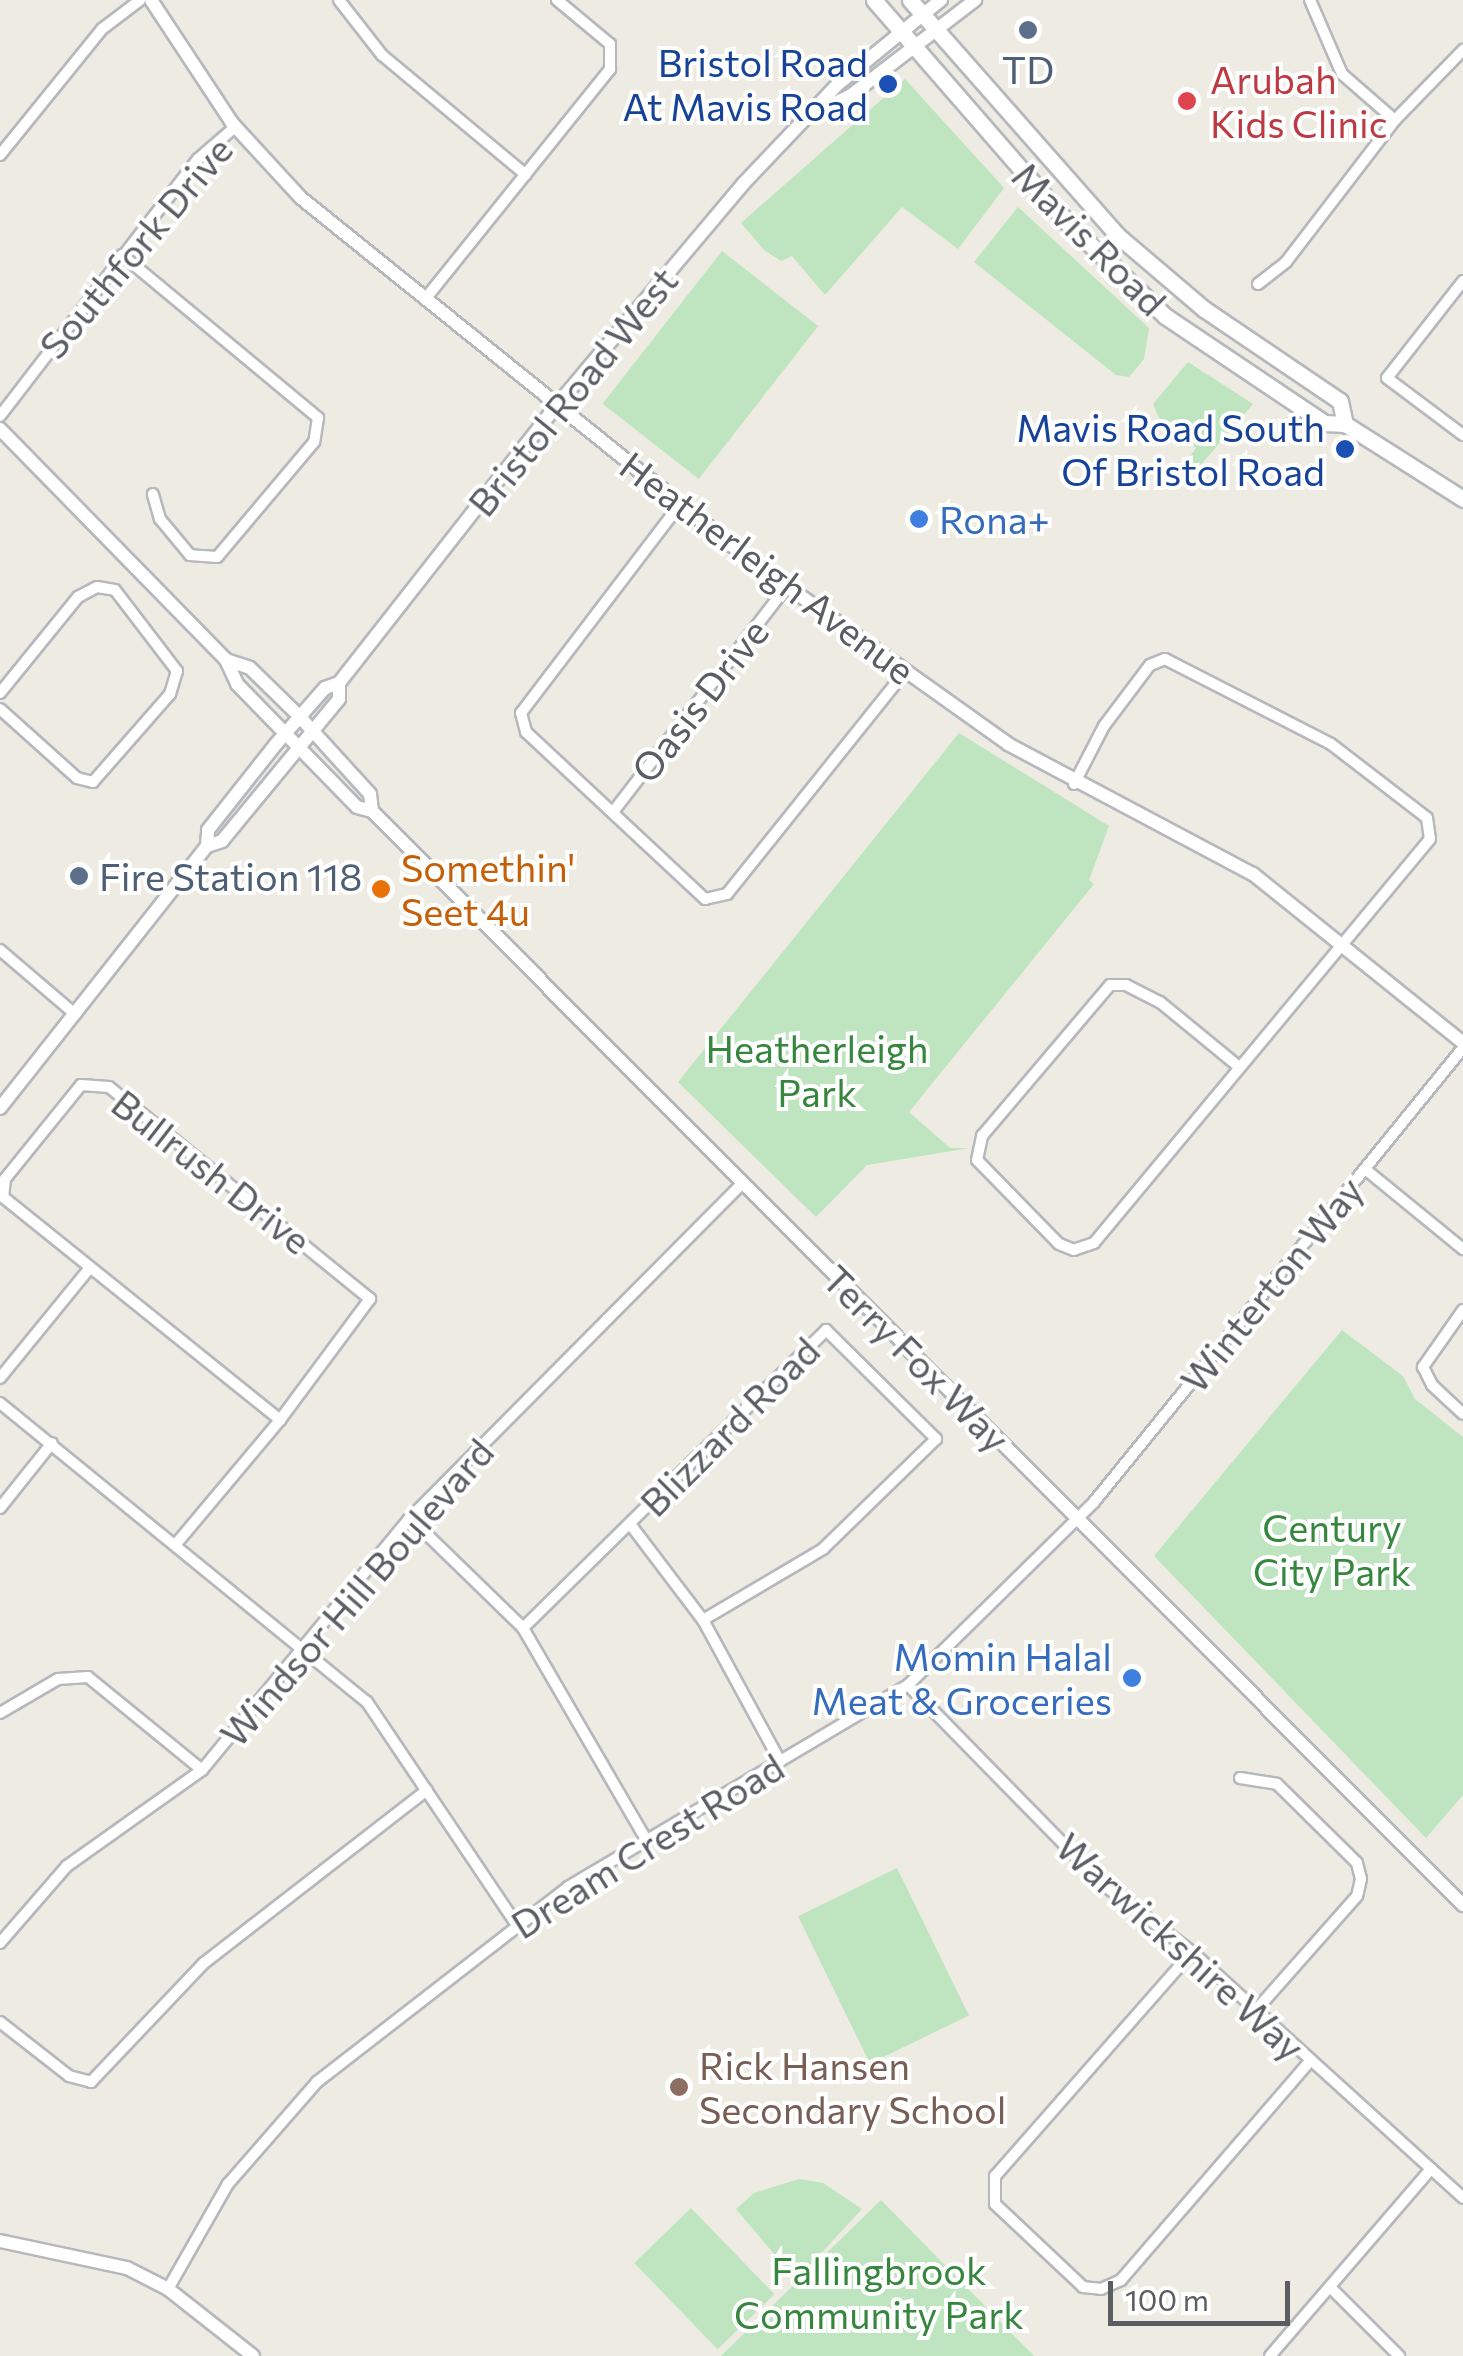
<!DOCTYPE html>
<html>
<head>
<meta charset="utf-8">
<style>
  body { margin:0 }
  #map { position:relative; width:1463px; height:2356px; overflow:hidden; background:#edebe2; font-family:Commissioner,sans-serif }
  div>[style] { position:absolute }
  .green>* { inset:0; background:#bee5c0; transform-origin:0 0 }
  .roads { filter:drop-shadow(2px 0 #b5b8bc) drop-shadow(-2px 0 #b5b8bc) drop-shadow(0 2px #b5b8bc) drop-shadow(0 -2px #b5b8bc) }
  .minor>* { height:10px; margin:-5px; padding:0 5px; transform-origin:5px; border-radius:5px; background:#fff }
  .tertiary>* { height:12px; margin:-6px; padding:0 6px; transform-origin:6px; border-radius:6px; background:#fff }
  .secondary>* { height:15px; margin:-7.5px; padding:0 7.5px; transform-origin:7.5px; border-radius:7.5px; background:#fff }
  .dots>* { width:28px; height:28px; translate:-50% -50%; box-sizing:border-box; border:5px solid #fff; border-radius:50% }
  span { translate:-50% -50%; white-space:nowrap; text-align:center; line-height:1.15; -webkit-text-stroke:8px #fff; paint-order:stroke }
  .transit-label { font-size:38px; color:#164399 }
  .right { translate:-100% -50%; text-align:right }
  .service-label { font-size:38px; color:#4e5e75 }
  .left { translate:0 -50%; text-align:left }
  .health-label { font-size:38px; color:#be3a42 }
  .street-label { font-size:38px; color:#5a5e63 }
  .shop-label { font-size:38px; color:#366cbe }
  .food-label { font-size:38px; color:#c56008 }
  .park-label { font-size:38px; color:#36863e }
  .education-label { font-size:38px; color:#785e54 }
  .scale { position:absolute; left:1108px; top:2281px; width:182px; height:45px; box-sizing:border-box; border:5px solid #5a5e63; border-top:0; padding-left:12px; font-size:30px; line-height:35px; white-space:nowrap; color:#5a5e63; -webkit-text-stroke:8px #fff; paint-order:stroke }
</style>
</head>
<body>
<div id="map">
  <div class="green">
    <div style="clip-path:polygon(905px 79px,1004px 188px,958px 249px,902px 207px,825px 295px,792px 256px,781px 261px,764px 250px,741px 223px)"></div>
    <div style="clip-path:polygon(1018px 207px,1149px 328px,1144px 359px,1129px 377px,1116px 375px,974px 262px)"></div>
    <div style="left:722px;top:251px;width:122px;height:194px;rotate:38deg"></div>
    <div style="clip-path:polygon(1188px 362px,1253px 404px,1199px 467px,1188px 459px,1196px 448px,1159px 418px,1153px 404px)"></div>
    <div style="clip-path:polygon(959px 733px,1109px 826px,1089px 880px,1094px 884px,909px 1112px,950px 1148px,969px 1148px,867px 1165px,816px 1217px,678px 1082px)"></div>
    <div style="clip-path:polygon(1342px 1330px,1403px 1376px,1415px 1399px,1463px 1437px,1463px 1795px,1426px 1838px,1154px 1556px)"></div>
    <div style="left:897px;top:1868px;width:164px;height:110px;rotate:64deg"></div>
    <div style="clip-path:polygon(799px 2179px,823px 2183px,862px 2209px,801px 2275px,792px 2275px,736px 2209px,754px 2193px)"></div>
    <div style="clip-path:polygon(881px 2200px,1034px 2356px,721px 2356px)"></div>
    <div style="left:691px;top:2208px;width:120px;height:79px;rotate:46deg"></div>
  </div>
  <div class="roads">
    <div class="minor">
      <div style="left:339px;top:0;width:70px;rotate:52deg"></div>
      <div style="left:382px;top:55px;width:187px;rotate:39.8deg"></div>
      <div style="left:1310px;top:0;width:81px;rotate:66.6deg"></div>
      <div style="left:1342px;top:74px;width:70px;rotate:41deg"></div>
      <div style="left:0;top:155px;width:162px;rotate:-51deg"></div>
      <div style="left:102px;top:29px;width:48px;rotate:-37.3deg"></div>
      <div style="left:122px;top:255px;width:255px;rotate:39.7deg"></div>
      <div style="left:318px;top:418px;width:24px;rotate:99deg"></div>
      <div style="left:314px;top:442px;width:150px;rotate:130.1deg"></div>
      <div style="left:217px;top:557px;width:27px;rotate:-176deg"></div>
      <div style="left:190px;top:555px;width:47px;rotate:-129.8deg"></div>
      <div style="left:160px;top:519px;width:26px;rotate:-106deg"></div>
      <div style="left:1463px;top:281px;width:123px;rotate:128.1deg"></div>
      <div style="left:1387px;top:378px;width:95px;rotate:36.9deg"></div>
      <div style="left:1258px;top:284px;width:36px;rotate:-38deg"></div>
      <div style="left:1286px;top:262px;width:179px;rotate:-52.5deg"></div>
      <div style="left:1395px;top:120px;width:98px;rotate:-45.8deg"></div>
      <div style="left:426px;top:298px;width:294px;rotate:-51.2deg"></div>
      <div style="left:610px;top:69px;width:25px;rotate:-90deg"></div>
      <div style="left:610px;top:44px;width:69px;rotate:-140.3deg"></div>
      <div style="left:0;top:416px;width:324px;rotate:-52.4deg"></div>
      <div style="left:198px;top:159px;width:49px;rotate:-40.9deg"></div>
      <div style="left:681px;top:503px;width:264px;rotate:127.3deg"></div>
      <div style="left:521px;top:713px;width:20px;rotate:75deg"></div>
      <div style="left:526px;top:732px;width:245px;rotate:43deg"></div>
      <div style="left:705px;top:899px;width:23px;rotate:-13deg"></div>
      <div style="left:727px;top:894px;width:283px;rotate:-51.3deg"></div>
      <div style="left:0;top:693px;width:124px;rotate:-50.9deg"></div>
      <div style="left:78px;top:597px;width:21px;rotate:-28deg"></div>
      <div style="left:97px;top:587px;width:18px;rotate:9deg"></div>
      <div style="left:115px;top:590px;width:102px;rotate:52.6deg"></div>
      <div style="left:177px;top:671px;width:24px;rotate:107deg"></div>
      <div style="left:170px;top:694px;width:117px;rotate:131.2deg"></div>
      <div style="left:93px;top:782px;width:16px;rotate:-166deg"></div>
      <div style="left:77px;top:778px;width:103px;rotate:-138.1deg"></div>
      <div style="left:1074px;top:784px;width:65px;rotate:-62.7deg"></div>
      <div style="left:1104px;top:726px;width:76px;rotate:-53deg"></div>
      <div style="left:1150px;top:665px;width:16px;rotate:-22deg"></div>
      <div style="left:1165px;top:659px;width:186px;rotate:27.1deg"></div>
      <div style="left:1331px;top:744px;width:121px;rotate:37.6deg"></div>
      <div style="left:1427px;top:818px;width:21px;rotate:82deg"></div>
      <div style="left:1430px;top:839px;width:525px;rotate:129.75deg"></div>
      <div style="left:1094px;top:1243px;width:21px;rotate:161deg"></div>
      <div style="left:1074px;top:1250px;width:16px;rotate:-158deg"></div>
      <div style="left:1059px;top:1244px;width:117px;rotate:-134.3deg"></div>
      <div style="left:977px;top:1160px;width:25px;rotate:-78deg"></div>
      <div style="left:982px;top:1136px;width:198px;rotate:-49.7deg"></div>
      <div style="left:1110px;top:985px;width:16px"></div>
      <div style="left:1126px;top:985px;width:38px;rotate:27deg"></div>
      <div style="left:1160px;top:1002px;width:102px;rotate:39.4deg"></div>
      <div style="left:613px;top:812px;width:284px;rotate:-52.4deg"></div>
      <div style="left:0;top:950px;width:99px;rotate:40.5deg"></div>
      <div style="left:1365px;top:1169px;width:127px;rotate:39.2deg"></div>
      <div style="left:1463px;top:1310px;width:70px;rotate:125.1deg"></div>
      <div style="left:1423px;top:1367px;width:20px;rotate:63deg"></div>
      <div style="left:1432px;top:1385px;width:42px;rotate:43.1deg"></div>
      <div style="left:0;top:1378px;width:141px;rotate:-50.8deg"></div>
      <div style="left:0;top:1403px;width:473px;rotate:39.2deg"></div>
      <div style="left:367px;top:1702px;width:267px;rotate:56.1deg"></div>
      <div style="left:0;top:1508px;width:83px;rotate:-51.3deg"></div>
      <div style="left:410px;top:1518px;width:158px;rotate:44.2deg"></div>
      <div style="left:523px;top:1628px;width:246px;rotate:59.8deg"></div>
      <div style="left:630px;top:1524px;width:121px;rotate:52.8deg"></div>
      <div style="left:703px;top:1620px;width:161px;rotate:61.4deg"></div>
      <div style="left:176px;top:1544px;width:162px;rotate:-50deg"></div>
      <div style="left:280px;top:1420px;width:151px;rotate:-53.4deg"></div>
      <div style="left:370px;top:1299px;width:336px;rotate:-140.9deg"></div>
      <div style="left:109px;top:1087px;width:28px;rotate:-176deg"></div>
      <div style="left:81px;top:1085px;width:121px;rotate:129deg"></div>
      <div style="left:5px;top:1179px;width:18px;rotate:96deg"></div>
      <div style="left:3px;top:1197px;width:356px;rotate:38.8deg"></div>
      <div style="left:523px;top:1628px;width:425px;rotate:-44.5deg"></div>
      <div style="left:826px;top:1330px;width:155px;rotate:44.7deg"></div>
      <div style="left:936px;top:1439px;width:158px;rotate:135.8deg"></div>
      <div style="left:823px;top:1549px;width:139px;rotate:149.4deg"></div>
      <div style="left:908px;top:1685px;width:280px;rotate:45.6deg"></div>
      <div style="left:1104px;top:1885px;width:111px;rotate:37.3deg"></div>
      <div style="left:1192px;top:1952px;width:366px;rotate:42.2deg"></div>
      <div style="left:0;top:1713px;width:67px;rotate:-30.4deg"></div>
      <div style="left:58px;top:1679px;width:30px;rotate:-4deg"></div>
      <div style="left:88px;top:1677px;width:147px;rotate:39.2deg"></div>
      <div style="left:1240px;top:1778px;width:37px;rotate:9deg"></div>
      <div style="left:1277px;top:1784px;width:112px;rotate:44.6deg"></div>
      <div style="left:1357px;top:1863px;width:16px;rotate:76deg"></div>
      <div style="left:1361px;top:1879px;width:17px;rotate:103deg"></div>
      <div style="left:1357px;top:1896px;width:151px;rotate:131.5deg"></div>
      <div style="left:0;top:1943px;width:102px;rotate:-49deg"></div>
      <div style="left:67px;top:1866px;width:166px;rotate:-35.4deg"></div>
      <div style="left:202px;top:1770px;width:327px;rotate:-50.5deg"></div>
      <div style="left:410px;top:1518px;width:472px;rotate:-45.2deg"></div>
      <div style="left:1192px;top:1952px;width:298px;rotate:131.3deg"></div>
      <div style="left:995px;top:2176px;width:28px;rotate:90deg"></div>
      <div style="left:995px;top:2204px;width:121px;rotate:43.3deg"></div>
      <div style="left:1083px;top:2287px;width:18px;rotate:6deg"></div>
      <div style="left:1101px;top:2289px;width:22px;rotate:-24deg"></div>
      <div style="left:1121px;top:2280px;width:289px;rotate:-49.2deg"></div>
      <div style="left:0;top:2022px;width:88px;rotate:38deg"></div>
      <div style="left:69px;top:2076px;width:23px;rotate:15deg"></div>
      <div style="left:91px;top:2082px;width:164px;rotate:-46.5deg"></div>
      <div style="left:204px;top:1963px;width:282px;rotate:-37.8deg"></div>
      <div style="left:1330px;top:2287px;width:98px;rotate:45deg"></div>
      <div style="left:168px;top:2289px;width:121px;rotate:-60.3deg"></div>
      <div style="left:228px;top:2184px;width:135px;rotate:-48.9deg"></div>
      <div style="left:317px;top:2082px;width:318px;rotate:-37.8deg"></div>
      <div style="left:568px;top:1887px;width:395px;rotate:-30.7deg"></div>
      <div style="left:908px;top:1685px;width:261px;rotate:-44.5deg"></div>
      <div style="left:1094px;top:1502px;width:585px;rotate:-50.9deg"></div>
      <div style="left:1270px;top:2356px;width:247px;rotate:-49.3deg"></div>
    </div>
    <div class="tertiary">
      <div style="left:151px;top:0;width:147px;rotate:56.6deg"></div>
      <div style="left:232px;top:123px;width:102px;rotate:47.4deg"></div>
      <div style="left:301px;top:198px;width:572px;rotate:38.89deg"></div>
      <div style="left:746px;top:557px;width:322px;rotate:35.5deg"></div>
      <div style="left:1008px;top:744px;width:277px;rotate:28deg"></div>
      <div style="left:1253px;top:874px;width:270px;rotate:38.8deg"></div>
      <div style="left:820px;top:110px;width:33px;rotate:-25deg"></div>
      <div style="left:850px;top:96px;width:158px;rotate:-37.5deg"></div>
      <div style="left:0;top:429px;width:323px;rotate:45.6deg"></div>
      <div style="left:226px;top:660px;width:26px;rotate:65deg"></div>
      <div style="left:237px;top:684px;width:172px;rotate:45.7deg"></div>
      <div style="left:357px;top:807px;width:16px;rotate:15deg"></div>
      <div style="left:372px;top:811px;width:1545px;rotate:45.08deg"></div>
      <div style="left:226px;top:660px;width:25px;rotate:18deg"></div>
      <div style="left:250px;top:668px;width:69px;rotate:44.4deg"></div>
      <div style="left:299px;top:716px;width:105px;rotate:47.7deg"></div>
      <div style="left:370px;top:794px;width:17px;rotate:83deg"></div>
      <div style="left:207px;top:846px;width:16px;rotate:-86deg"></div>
      <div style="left:208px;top:830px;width:110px;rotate:-51.7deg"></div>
      <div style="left:276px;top:744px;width:74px;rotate:-48.8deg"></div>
      <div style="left:325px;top:688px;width:15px;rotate:-20deg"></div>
      <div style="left:339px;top:683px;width:353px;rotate:-51.9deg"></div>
      <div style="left:557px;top:405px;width:289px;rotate:-49.9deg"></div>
      <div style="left:743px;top:184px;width:138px;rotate:-46.5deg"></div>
      <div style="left:838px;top:84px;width:133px;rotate:-39.2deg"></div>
      <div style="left:0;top:1108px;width:334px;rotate:-51.7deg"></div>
      <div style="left:207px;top:846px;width:16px;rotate:-18deg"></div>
      <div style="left:222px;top:841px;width:184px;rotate:-50.5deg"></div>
      <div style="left:339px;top:699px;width:16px;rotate:-90deg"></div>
      <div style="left:0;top:2241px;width:130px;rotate:12deg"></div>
      <div style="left:127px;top:2268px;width:46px;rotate:27.1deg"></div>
      <div style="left:168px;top:2289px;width:108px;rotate:38.2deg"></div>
    </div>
    <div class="secondary">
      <div style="left:874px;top:0;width:296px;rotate:49deg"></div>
      <div style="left:1068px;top:223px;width:134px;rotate:43.8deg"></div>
      <div style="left:1165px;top:316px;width:192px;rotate:33.9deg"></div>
      <div style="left:1324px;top:423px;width:21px;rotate:3deg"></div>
      <div style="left:1345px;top:424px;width:140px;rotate:32.4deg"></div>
      <div style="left:910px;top:0;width:313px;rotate:48.6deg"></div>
      <div style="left:1117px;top:235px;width:114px;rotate:40.4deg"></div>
      <div style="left:1204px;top:309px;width:164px;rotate:34.1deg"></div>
      <div style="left:1340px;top:401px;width:24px;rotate:78deg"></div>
    </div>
  </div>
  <div class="dots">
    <div style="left:1028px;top:30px;background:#5c6f8a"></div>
    <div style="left:888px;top:84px;background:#1a4fb4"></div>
    <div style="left:1187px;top:101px;background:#e0444e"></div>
    <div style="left:1345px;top:449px;background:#1a4fb4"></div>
    <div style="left:919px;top:519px;background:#3f7fe0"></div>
    <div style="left:79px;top:876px;background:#5c6f8a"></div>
    <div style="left:381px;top:889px;background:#e8710a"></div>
    <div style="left:1132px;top:1678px;background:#3f7fe0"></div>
    <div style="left:679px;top:2087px;background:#8d6e63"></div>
  </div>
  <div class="transit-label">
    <span class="right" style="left:868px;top:84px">Bristol Road<br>At Mavis Road</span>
    <span class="right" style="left:1325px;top:449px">Mavis Road South<br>Of Bristol Road</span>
  </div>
  <div class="service-label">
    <span style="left:1028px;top:69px">TD</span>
    <span class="left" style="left:99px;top:876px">Fire Station 118</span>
  </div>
  <div class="health-label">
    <span class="left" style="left:1210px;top:101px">Arubah<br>Kids Clinic</span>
  </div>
  <div class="street-label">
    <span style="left:1090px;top:238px;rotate:45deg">Mavis Road</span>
    <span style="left:135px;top:247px;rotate:-50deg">Southfork Drive</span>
    <span style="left:572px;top:391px;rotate:-51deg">Bristol Road West</span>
    <span style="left:768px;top:567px;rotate:37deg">Heatherleigh Avenue</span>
    <span style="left:699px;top:700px;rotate:-52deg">Oasis Drive</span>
    <span style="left:212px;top:1171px;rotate:38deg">Bullrush Drive</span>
    <span style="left:1271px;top:1284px;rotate:-51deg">Winterton Way</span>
    <span style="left:917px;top:1358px;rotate:45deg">Terry Fox Way</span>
    <span style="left:729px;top:1426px;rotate:-45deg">Blizzard Road</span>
    <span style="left:356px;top:1592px;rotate:-49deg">Windsor Hill Boulevard</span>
    <span style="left:647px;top:1845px;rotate:-32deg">Dream Crest Road</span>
    <span style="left:1181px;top:1946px;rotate:42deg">Warwickshire Way</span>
  </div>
  <div class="shop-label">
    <span class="left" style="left:939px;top:519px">Rona+</span>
    <span class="right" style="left:1112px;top:1678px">Momin Halal<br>Meat &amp; Groceries</span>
  </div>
  <div class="food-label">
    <span class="left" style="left:401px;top:889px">Somethin'<br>Seet 4u</span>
  </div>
  <div class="park-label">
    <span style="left:817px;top:1070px">Heatherleigh<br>Park</span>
    <span style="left:1332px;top:1549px">Century<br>City Park</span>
    <span style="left:879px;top:2292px">Fallingbrook<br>Community Park</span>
  </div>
  <div class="education-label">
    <span class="left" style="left:699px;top:2087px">Rick Hansen<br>Secondary School</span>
  </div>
  <div class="scale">100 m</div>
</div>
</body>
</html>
